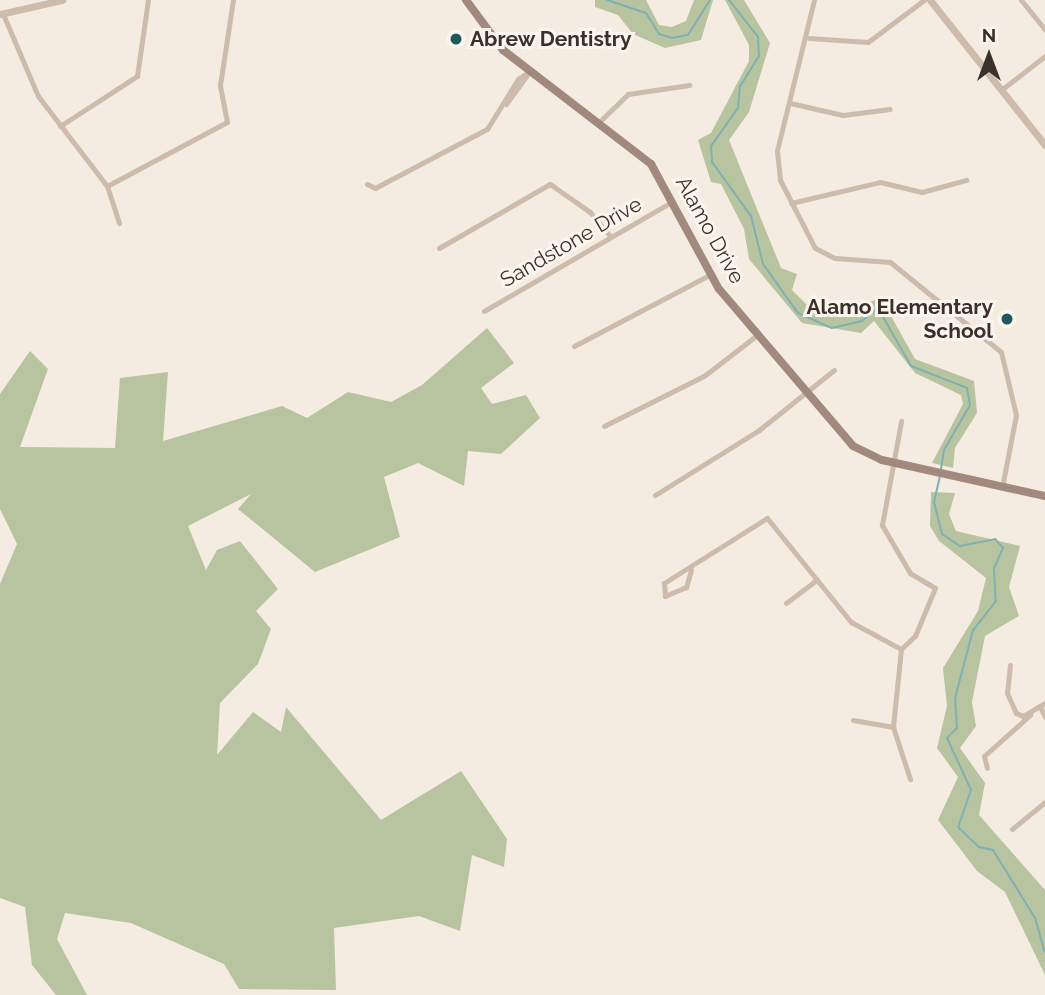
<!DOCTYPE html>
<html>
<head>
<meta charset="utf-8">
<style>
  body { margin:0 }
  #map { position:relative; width:1045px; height:995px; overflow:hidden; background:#f4ebe1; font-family:Raleway,sans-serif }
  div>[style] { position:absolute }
  .green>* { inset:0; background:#b8c4a0 }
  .stream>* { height:2px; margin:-1px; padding:0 1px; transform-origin:1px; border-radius:1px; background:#7fb0b2 }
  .minor>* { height:5px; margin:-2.5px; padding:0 2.5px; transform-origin:2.5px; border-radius:2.5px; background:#cdbbac }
  .tertiary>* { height:7px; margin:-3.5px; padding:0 3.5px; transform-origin:3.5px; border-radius:3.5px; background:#cdbbac }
  .secondary>* { height:8px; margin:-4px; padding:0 4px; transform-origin:4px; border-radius:4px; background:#a18a7d }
  .dots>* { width:19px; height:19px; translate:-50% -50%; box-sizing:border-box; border:4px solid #fbf5ee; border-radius:50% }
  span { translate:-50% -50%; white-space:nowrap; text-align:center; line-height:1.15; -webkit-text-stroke:6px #fbf5ee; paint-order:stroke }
  .poi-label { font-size:21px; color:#3b302b; font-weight:700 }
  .left { translate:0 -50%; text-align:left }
  .right { translate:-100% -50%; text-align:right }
  .street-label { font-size:21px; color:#3b302b }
  .north { position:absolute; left:954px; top:21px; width:70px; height:70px; -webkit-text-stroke:5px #fbf5ee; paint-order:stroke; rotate:0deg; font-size:19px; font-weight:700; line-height:28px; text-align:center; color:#3b302b }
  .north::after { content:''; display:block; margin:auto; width:24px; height:32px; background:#3b302b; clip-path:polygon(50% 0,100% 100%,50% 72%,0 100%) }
</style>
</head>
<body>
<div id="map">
  <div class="green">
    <div style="clip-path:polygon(595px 0,646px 0,659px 25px,672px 27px,686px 21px,694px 0,713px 0,701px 40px,665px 48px,633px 34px,618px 15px,595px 7px)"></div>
    <div style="clip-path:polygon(725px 0,744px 0,770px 43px,749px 112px,729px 140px,781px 268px,797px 274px,792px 290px,813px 311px,835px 314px,881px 298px,915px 359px,974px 381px,977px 413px,955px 448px,953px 468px,932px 463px,963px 404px,961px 395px,915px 373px,874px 321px,861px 333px,802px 323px,749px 259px,744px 229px,721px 184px,711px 182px,698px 140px,711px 133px,749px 61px,749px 45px)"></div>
    <div style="clip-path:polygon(487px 328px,514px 363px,481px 388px,492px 404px,526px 395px,540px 418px,501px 454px,468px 451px,464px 486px,418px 463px,384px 477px,400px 537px,315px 572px,238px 509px,251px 494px,188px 526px,206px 570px,217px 550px,240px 541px,278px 589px,256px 611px,271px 629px,258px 664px,220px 703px,217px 755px,253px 712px,281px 732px,286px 707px,381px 820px,461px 771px,507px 839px,504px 867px,472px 855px,460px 931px,419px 916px,334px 928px,336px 990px,239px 989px,224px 964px,131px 923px,65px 913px,57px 939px,87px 995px,56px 995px,32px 965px,25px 907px,0 898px,0 584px,17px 544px,0 509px,0 394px,30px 351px,48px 369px,20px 447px,115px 448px,120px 378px,168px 372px,163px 441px,282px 406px,307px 418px,348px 392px,391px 402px,422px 385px)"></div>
    <div style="clip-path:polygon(931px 492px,955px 493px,949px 514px,956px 531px,1020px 546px,1009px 587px,1019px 616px,985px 636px,972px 702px,976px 726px,960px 748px,985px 783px,979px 815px,1045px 890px,1045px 975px,1005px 892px,977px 871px,938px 820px,958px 777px,937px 748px,947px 706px,943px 668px,978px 611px,986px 578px,939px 541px,930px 526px)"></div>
  </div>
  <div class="stream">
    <div style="left:607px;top:0;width:41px;rotate:18.4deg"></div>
    <div style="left:646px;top:13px;width:25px;rotate:58deg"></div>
    <div style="left:659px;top:34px;width:14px;rotate:17deg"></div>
    <div style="left:672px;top:38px;width:16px;rotate:-11deg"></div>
    <div style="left:688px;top:35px;width:41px;rotate:-57.8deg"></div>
    <div style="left:729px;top:0;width:47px;rotate:51.9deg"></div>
    <div style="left:758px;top:37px;width:19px;rotate:87deg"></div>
    <div style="left:759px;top:56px;width:36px;rotate:122deg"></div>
    <div style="left:740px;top:86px;width:22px;rotate:95deg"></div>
    <div style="left:738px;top:108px;width:47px;rotate:125.4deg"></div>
    <div style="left:711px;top:146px;width:16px;rotate:86deg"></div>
    <div style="left:712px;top:162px;width:67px;rotate:54.2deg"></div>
    <div style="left:751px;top:216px;width:49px;rotate:76deg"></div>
    <div style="left:763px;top:264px;width:60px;rotate:54.5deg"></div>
    <div style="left:798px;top:313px;width:37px;rotate:24deg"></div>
    <div style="left:832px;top:328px;width:31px;rotate:-13deg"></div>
    <div style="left:862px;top:321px;width:21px;rotate:-39deg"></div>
    <div style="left:878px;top:308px;width:67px;rotate:60.4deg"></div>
    <div style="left:911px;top:366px;width:60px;rotate:21.4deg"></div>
    <div style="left:967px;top:388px;width:17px;rotate:80deg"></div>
    <div style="left:970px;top:405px;width:52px;rotate:120deg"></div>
    <div style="left:944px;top:450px;width:20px;rotate:99deg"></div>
    <div style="left:940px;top:476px;width:27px;rotate:103deg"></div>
    <div style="left:934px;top:502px;width:33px;rotate:76deg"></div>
    <div style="left:942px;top:534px;width:22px;rotate:34deg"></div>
    <div style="left:960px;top:546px;width:36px;rotate:-11deg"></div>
    <div style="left:995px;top:539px;width:12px;rotate:48deg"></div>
    <div style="left:1003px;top:548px;width:22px;rotate:114deg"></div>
    <div style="left:994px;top:568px;width:33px;rotate:87deg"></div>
    <div style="left:996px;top:601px;width:37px;rotate:128deg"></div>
    <div style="left:973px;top:630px;width:70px;rotate:104.8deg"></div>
    <div style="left:955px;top:698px;width:30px;rotate:86deg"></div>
    <div style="left:957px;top:728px;width:14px;rotate:135deg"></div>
    <div style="left:947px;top:738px;width:57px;rotate:65.2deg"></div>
    <div style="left:971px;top:790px;width:39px;rotate:109deg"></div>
    <div style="left:958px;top:827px;width:29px;rotate:44deg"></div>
    <div style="left:979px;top:847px;width:14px;rotate:12deg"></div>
    <div style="left:993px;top:850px;width:80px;rotate:58.3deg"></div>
    <div style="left:1035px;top:918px;width:35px;rotate:74deg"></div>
  </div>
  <div class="minor">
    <div style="left:814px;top:0;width:155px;rotate:103.8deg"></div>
    <div style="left:777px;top:151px;width:29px;rotate:84deg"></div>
    <div style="left:780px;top:180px;width:76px;rotate:62.8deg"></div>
    <div style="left:815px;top:248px;width:22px;rotate:27deg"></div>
    <div style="left:835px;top:258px;width:55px;rotate:4.2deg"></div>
    <div style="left:890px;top:262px;width:143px;rotate:39deg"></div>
    <div style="left:1001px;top:352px;width:65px;rotate:76.6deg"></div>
    <div style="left:1016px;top:415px;width:73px;rotate:101deg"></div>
    <div style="left:1021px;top:0;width:38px;rotate:51deg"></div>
    <div style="left:3px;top:14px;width:89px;rotate:66.9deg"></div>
    <div style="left:38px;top:96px;width:113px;rotate:52.5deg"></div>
    <div style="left:107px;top:186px;width:39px;rotate:72deg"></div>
    <div style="left:809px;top:38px;width:59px;rotate:3.9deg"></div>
    <div style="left:868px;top:42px;width:70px;rotate:-36.9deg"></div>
    <div style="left:1001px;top:90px;width:56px;rotate:-37.7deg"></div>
    <div style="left:790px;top:103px;width:54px;rotate:12.8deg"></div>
    <div style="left:843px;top:115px;width:47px;rotate:-7.3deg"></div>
    <div style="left:506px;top:104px;width:41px;rotate:-54deg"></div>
    <div style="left:599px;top:122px;width:40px;rotate:-44deg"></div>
    <div style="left:628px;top:94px;width:62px;rotate:-8.4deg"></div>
    <div style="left:60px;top:126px;width:92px;rotate:-33deg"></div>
    <div style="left:137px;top:76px;width:77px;rotate:-81.8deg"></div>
    <div style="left:367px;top:184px;width:9px;rotate:27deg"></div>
    <div style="left:375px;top:188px;width:127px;rotate:-27.8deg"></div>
    <div style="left:487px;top:129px;width:59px;rotate:-58.2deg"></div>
    <div style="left:518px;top:79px;width:14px;rotate:-34deg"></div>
    <div style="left:107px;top:186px;width:136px;rotate:-28.1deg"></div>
    <div style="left:227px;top:122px;width:38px;rotate:-101deg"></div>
    <div style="left:220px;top:85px;width:86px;rotate:-81.3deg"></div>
    <div style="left:791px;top:203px;width:91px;rotate:-13.3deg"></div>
    <div style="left:880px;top:182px;width:43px;rotate:13.4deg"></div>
    <div style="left:922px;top:192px;width:46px;rotate:-15.3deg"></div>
    <div style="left:439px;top:248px;width:128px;rotate:-30deg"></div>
    <div style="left:550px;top:184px;width:49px;rotate:35deg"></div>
    <div style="left:590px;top:212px;width:31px;rotate:50deg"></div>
    <div style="left:484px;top:311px;width:216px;rotate:-30.2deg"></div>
    <div style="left:574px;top:346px;width:155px;rotate:-27.7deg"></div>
    <div style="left:604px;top:426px;width:112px;rotate:-26.6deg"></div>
    <div style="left:704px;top:376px;width:67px;rotate:-37.7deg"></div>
    <div style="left:655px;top:495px;width:123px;rotate:-32deg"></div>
    <div style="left:759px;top:430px;width:96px;rotate:-38.7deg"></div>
    <div style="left:691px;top:570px;width:18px;rotate:106deg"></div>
    <div style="left:686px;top:587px;width:23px;rotate:157deg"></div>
    <div style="left:665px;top:596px;width:13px;rotate:-94deg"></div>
    <div style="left:664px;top:583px;width:122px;rotate:-32.3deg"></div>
    <div style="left:767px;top:518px;width:134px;rotate:51.1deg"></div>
    <div style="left:851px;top:622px;width:57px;rotate:28.4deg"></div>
    <div style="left:786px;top:603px;width:39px;rotate:-37deg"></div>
    <div style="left:901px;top:649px;width:19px;rotate:-43deg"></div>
    <div style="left:915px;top:636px;width:52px;rotate:-67.4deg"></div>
    <div style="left:935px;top:588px;width:29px;rotate:-149deg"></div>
    <div style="left:910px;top:573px;width:56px;rotate:-120.3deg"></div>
    <div style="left:882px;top:525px;width:106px;rotate:-79.6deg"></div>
    <div style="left:901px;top:649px;width:78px;rotate:95.9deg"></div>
    <div style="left:893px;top:727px;width:55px;rotate:71.9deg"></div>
    <div style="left:1010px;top:665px;width:28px;rotate:96deg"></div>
    <div style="left:1007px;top:693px;width:22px;rotate:66deg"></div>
    <div style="left:1016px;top:713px;width:8px;rotate:23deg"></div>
    <div style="left:1023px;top:716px;width:26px;rotate:-31deg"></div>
    <div style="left:1040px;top:707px;width:11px;rotate:63deg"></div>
    <div style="left:853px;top:720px;width:41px;rotate:9.9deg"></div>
    <div style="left:987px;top:768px;width:12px;rotate:-104deg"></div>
    <div style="left:984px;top:756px;width:62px;rotate:-41.7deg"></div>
    <div style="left:1012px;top:829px;width:43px;rotate:-39.3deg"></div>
  </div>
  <div class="tertiary">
    <div style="left:930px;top:0;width:185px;rotate:51.6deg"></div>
    <div style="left:0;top:14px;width:64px;rotate:-12.7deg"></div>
  </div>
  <div class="secondary">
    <div style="left:466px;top:0;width:62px;rotate:53.5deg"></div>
    <div style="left:503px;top:50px;width:187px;rotate:37.6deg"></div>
    <div style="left:651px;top:164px;width:142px;rotate:61.5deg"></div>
    <div style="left:719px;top:289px;width:206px;rotate:49.5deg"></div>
    <div style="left:853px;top:446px;width:32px;rotate:26deg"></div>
    <div style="left:882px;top:460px;width:167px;rotate:12.5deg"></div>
  </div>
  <div class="dots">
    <div style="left:456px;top:39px;background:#1f5a5e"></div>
    <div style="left:1007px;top:319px;background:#1f5a5e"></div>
  </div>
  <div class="poi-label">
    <span class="left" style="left:470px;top:39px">Abrew Dentistry</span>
    <span class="right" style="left:993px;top:319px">Alamo Elementary<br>School</span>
  </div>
  <div class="street-label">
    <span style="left:710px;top:230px;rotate:61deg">Alamo Drive</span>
    <span style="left:571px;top:242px;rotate:-30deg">Sandstone Drive</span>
  </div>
  <div class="north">N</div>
</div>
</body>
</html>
